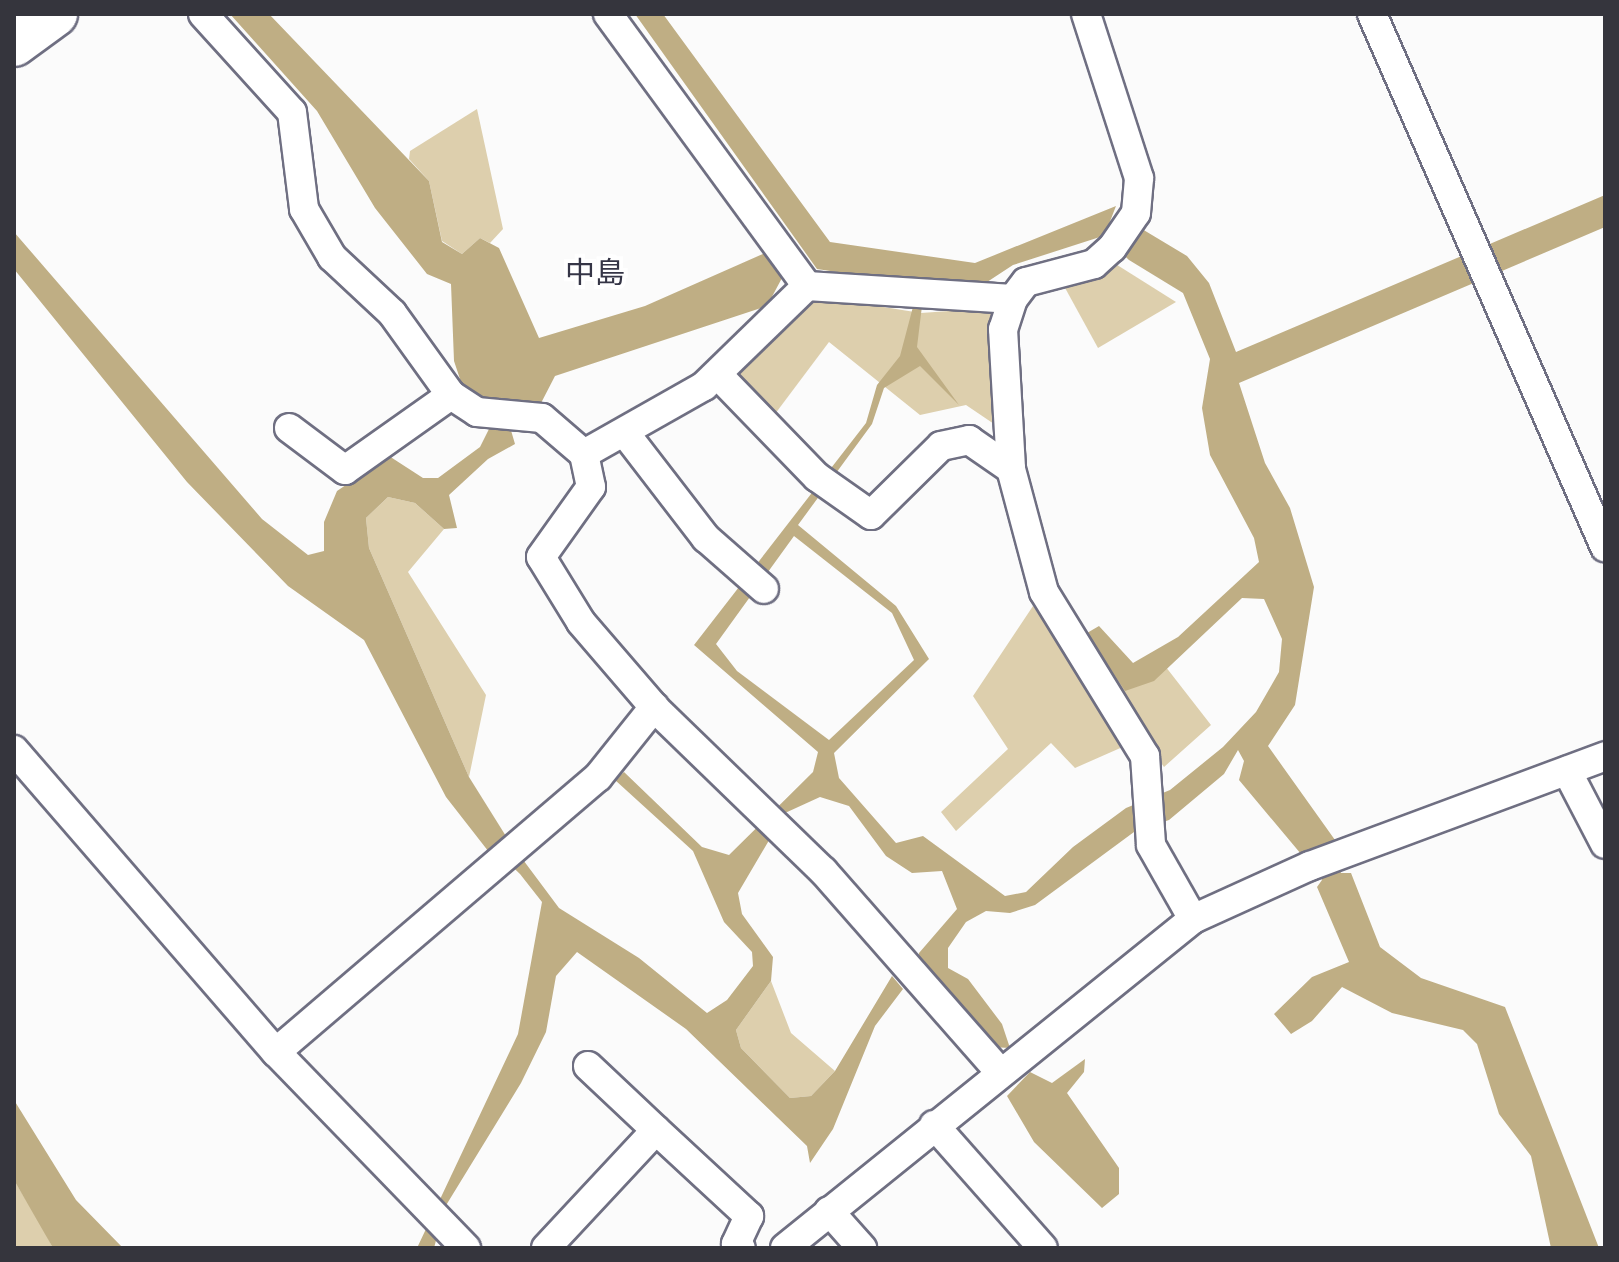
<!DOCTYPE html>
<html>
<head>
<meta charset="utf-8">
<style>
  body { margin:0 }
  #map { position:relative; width:1619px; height:1262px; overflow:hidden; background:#fbfbfb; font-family:"DejaVu Sans","Noto Sans JP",sans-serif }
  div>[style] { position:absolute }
  .green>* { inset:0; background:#ddcfad }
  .water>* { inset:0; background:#bfae84 }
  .roads { filter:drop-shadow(2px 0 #6f6f82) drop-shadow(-2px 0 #6f6f82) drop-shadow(0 2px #6f6f82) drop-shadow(0 -2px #6f6f82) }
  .minor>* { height:28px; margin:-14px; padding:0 14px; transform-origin:14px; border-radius:14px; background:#fff }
  .primary>* { height:44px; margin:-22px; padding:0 22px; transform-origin:22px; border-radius:22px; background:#fff }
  span { translate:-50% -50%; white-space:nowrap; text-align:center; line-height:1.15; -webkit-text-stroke:8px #fff; paint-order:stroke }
  .neighbourhood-label { font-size:30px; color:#353546 }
  .frame { position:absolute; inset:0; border:16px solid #35353d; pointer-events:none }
</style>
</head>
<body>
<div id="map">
  <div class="green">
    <div style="clip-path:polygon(477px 109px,503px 229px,490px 243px,480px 238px,462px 254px,442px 241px,429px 181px,409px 159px,410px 151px)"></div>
    <div style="clip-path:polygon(1114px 263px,1176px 302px,1098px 348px,1064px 286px)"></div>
    <div style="clip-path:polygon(808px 295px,921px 313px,991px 308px,997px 426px,966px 405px,920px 415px,829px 342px,775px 414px,735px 371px)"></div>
    <div style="clip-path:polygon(388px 497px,415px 503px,444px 529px,408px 572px,486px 695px,469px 777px,369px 548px,366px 518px)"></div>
    <div style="clip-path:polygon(1033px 606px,1068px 654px,1095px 636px,1127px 677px,1162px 662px,1211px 725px,1164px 767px,1143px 738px,1075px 768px,1051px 743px,956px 831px,941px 812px,1008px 749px,973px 696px)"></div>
    <div style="clip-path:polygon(771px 981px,791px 1033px,835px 1071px,811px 1096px,790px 1098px,741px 1048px,736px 1030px)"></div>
    <div style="clip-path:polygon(14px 1180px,40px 1223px,53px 1248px,14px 1248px)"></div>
  </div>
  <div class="water">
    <div style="clip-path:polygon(230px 14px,269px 14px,429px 181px,442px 242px,462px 254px,480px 238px,499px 248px,539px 338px,645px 306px,765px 253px,782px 278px,767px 306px,555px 376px,539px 407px,482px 399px,461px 382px,454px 361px,451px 284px,427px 274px,375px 208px,317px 111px)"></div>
    <div style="clip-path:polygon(evenodd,635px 14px,663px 14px,830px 242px,975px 263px,1116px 206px,1109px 224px,1127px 238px,1142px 229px,1187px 256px,1209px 283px,1236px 352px,1605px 195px,1605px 227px,1239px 383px,1265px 463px,1290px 508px,1314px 587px,1295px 705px,1268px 746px,1335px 840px,1331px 848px,1341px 873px,1351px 873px,1380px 947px,1421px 978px,1505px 1007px,1599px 1248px,1551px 1248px,1531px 1156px,1499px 1114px,1477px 1044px,1463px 1030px,1392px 1013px,1342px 987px,1312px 1021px,1291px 1034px,1274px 1014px,1312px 977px,1349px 962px,1317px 887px,1322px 880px,1313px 857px,1301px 854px,1239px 780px,1244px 761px,1238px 750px,1224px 774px,1169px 820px,1134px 832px,1035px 905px,1010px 913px,986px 911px,966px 922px,948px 948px,948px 968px,968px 979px,1002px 1024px,1010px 1048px,991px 1047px,929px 970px,917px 970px,919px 953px,957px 909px,942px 871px,912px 873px,886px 856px,849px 806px,820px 797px,785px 813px,738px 893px,742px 914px,773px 957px,771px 981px,736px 1030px,741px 1048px,790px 1098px,811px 1096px,835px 1071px,892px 976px,903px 989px,875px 1026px,833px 1129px,810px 1163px,807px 1146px,686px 1029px,577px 952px,556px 976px,546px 1032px,521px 1083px,445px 1207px,434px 1248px,417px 1248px,518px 1034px,542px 902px,520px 874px,498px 853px,492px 856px,446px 797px,364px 640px,288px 586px,187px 482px,14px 269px,14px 232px,262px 519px,308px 555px,324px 551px,324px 522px,337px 491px,389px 456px,423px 478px,438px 478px,480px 447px,489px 429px,510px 427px,515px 444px,488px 459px,449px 495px,457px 528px,444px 529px,415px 503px,388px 497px,366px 518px,369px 548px,469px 777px,509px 841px,559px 908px,639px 958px,707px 1013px,727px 1000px,753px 966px,752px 952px,724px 922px,693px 851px,615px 780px,624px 772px,702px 847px,729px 855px,813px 772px,818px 752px,694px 645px,866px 423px,877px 385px,900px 356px,914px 303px,922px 306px,917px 347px,959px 405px,920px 366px,884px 388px,872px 424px,798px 525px,896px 606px,929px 659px,834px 753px,839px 778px,896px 843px,923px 836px,1005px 896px,1026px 892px,1073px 847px,1126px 808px,1170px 790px,1223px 747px,1256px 712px,1279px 672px,1282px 639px,1264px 599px,1242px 598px,1154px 681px,1125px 691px,1087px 633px,1099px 626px,1133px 663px,1178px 637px,1259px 562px,1254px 538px,1210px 455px,1202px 408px,1210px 359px,1183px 293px,1129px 260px,1103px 236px,1013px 265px,984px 284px,910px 283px,817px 269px,635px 14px,794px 536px,892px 613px,914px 660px,829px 740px,737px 671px,716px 644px,794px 536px)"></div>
    <div style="clip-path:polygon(1085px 1059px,1084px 1072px,1067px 1093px,1119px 1168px,1119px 1194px,1102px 1208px,1034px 1142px,1007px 1096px,1030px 1072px,1052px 1083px)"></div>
    <div style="clip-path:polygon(14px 1100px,76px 1200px,123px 1248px,53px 1248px,14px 1180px)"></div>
  </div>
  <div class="roads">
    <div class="minor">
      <div style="left:203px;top:14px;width:132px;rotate:47.8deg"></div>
      <div style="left:292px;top:112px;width:98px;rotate:82.9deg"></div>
      <div style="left:304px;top:209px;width:56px;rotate:59.7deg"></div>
      <div style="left:332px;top:257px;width:82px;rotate:43deg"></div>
      <div style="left:392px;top:313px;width:101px;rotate:54.3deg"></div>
      <div style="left:451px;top:395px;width:31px;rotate:33deg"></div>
      <div style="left:477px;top:412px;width:65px;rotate:5.3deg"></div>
      <div style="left:542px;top:418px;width:55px;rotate:40.6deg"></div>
      <div style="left:608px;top:14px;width:337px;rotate:53.8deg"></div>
      <div style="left:1372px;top:14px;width:582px;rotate:66.39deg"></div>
      <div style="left:1013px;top:299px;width:32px;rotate:108deg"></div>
      <div style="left:1003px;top:329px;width:140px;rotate:86.7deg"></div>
      <div style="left:1011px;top:469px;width:127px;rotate:75deg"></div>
      <div style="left:1044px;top:592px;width:193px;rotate:58.4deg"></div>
      <div style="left:1145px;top:756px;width:89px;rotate:86.1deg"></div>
      <div style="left:1151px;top:845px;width:85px;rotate:60.4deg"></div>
      <div style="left:718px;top:375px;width:142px;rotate:45.9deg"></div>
      <div style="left:817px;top:477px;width:66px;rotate:35.1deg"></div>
      <div style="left:871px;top:515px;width:98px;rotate:-44.6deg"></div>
      <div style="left:941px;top:446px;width:29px;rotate:-12deg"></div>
      <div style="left:969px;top:440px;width:51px;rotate:34.6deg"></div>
      <div style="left:289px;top:428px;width:70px;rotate:36.9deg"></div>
      <div style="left:345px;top:470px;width:130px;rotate:-35.3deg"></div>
      <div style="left:625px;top:433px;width:133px;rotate:52.4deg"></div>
      <div style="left:706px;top:538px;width:77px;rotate:41.3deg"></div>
      <div style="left:14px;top:750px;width:400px;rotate:49.1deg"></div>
      <div style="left:276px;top:1052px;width:273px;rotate:45.9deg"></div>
      <div style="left:1567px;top:771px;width:82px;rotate:62.5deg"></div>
      <div style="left:276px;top:1052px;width:423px;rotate:-40.5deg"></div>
      <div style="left:598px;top:777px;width:90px;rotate:-51.3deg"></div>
      <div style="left:588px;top:1066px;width:93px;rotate:43.3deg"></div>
      <div style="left:999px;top:1071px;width:266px;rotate:-131.3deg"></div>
      <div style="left:823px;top:871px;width:235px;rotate:-135.9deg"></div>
      <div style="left:654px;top:707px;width:112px;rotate:-130.7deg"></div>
      <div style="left:581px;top:622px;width:76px;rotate:-121.6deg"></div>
      <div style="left:541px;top:557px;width:86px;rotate:-54.5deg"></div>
      <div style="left:591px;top:487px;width:34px;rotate:-102deg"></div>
      <div style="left:584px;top:454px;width:138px;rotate:-29.5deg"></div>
      <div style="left:704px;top:386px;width:144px;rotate:-44.2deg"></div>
      <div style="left:807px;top:286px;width:206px;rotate:3.6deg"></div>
      <div style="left:1013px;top:299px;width:21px;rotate:-53deg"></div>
      <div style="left:1026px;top:282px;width:70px;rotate:-14.8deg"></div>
      <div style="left:1094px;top:264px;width:24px;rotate:-42deg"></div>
      <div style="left:1112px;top:248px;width:42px;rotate:-55.6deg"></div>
      <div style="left:1136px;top:213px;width:35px;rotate:-85deg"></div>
      <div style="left:1139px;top:178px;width:172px;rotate:-107.9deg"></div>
      <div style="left:934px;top:1125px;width:164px;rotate:48.5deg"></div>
      <div style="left:829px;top:1211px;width:50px;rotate:48.3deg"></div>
      <div style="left:546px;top:1248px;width:161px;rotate:-47deg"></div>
      <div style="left:656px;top:1130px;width:127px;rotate:42.8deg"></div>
      <div style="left:749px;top:1216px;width:31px;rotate:115deg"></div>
      <div style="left:736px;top:1244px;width:6px;rotate:39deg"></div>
      <div style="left:785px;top:1248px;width:524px;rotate:-38.88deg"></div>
      <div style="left:1193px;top:919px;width:128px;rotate:-24.4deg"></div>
      <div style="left:1310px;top:866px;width:315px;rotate:-20.4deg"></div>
    </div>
    <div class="primary">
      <div style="left:14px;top:44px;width:51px;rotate:-36.2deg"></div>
    </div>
  </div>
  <div class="neighbourhood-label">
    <span style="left:595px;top:273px">中島</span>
  </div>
  <div class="frame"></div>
</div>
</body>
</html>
